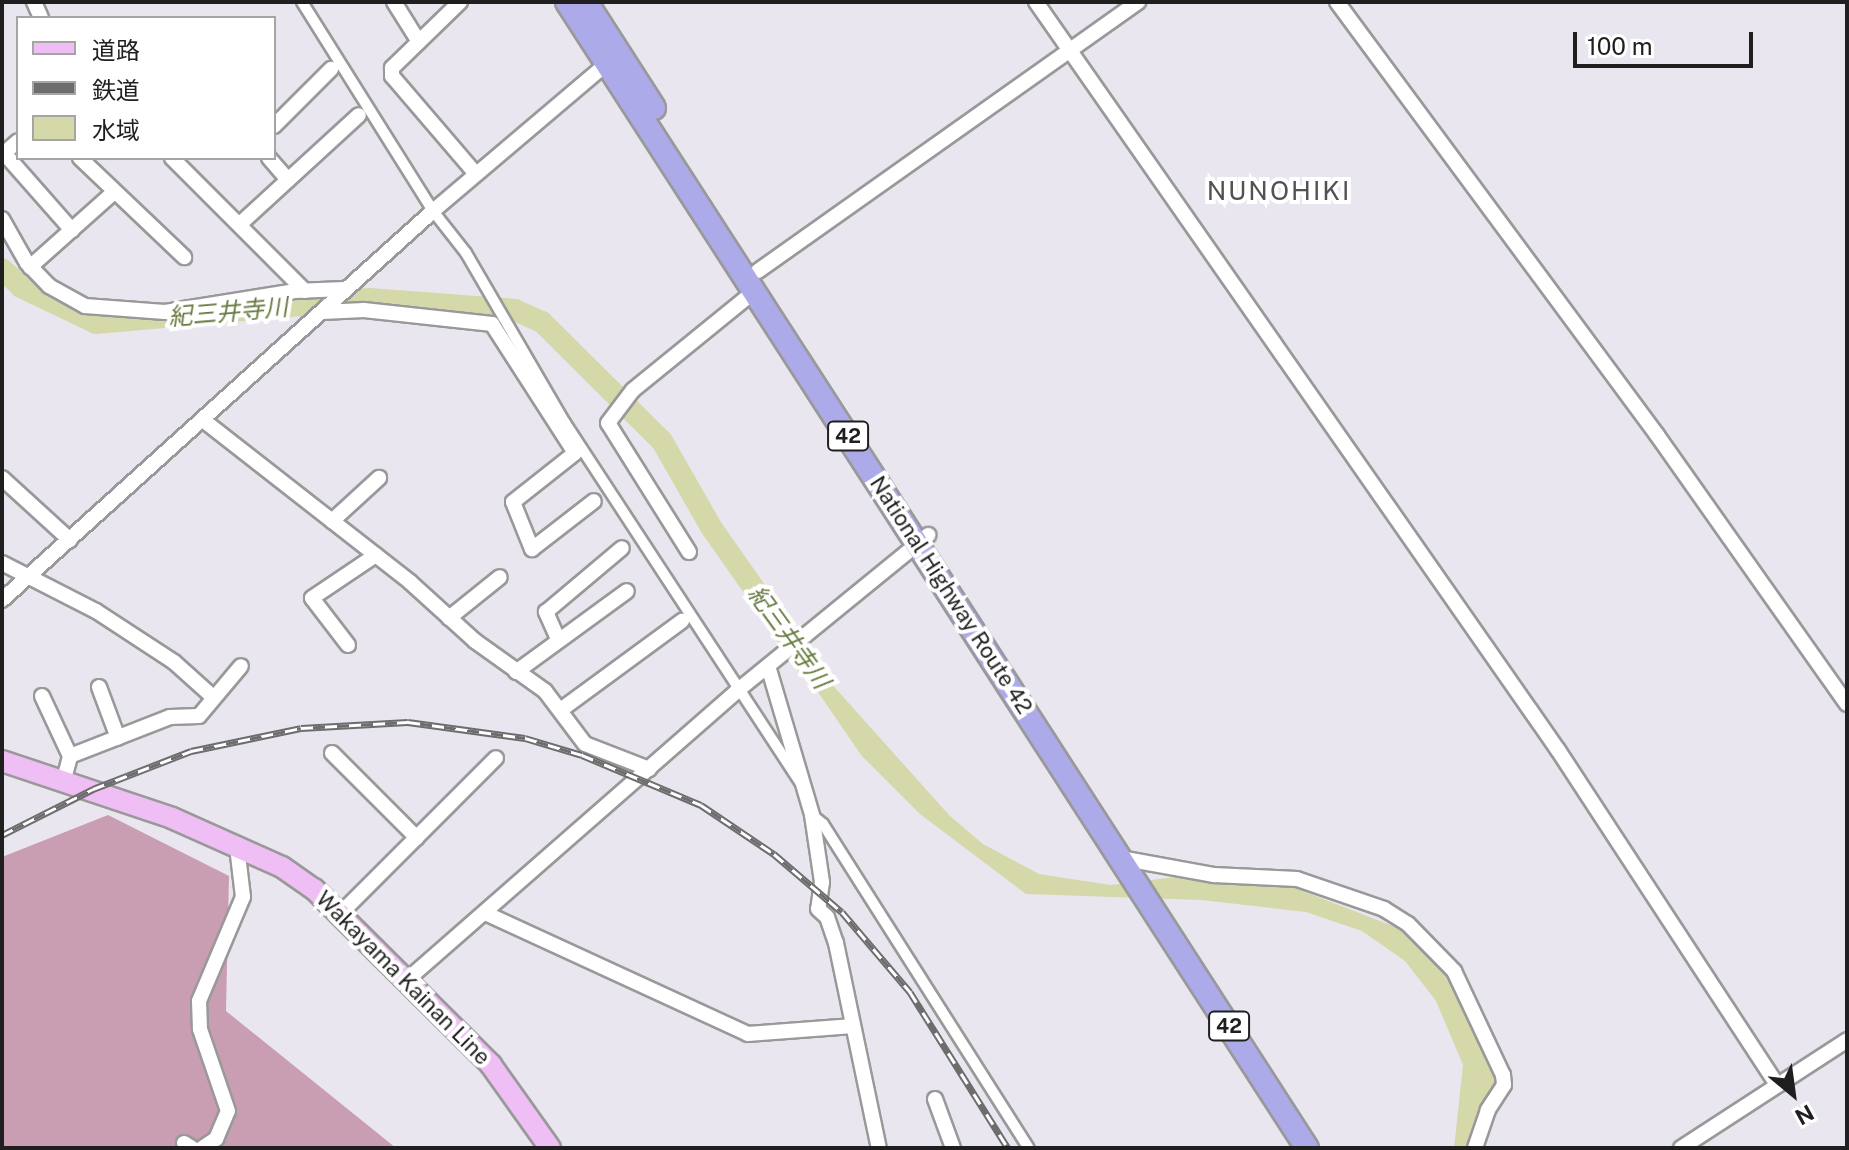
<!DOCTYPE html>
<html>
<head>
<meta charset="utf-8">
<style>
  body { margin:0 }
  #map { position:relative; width:1849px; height:1150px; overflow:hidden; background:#eae6ef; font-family:"Public Sans","Noto Sans JP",sans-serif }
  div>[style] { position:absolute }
  .forest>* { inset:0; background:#ca9eb2 }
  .water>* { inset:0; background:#d5d9aa }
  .river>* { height:22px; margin:-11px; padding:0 11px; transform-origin:11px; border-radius:11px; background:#d5d9aa }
  .roads { filter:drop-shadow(2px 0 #999) drop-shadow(-2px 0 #999) drop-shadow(0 2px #999) drop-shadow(0 -2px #999) }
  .pedestrian>* { height:10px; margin:-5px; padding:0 5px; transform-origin:5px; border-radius:5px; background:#fff }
  .minor>* { height:14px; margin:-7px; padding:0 7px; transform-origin:7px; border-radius:7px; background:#fff }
  .secondary>* { height:20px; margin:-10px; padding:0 10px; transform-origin:10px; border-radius:10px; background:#efbef4 }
  .trunk>* { height:22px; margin:-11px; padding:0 11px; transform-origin:11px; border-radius:11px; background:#adaaea }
  .rail>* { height:7px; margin-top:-3.5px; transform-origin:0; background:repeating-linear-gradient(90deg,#fff 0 12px,#6d6d6d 0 24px); box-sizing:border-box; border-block:2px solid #6d6d6d }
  span { translate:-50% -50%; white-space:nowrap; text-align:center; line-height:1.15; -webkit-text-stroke:8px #fff; paint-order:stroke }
  .shield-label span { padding:2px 6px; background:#fff; border:2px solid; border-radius:6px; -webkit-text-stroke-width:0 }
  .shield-label { font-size:20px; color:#1f1f1f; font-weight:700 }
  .street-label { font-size:22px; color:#1f1f1f }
  .water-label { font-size:24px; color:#667a3f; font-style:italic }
  .quarter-label { font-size:26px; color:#525252; letter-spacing:2px }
  .frame { position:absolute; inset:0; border:4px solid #1f1f1f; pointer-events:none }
  .legend { position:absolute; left:16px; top:16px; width:260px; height:144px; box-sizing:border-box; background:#fff; border:2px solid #a5a5a5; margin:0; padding:10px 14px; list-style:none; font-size:24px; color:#1f1f1f }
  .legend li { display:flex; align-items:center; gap:16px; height:40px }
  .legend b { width:40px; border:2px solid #a5a5a5 }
  .north { position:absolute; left:1753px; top:1054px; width:80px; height:80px; -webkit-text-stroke:6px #fff; paint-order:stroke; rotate:151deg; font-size:22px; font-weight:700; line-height:32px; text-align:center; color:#1f1f1f }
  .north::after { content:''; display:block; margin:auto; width:28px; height:36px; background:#1f1f1f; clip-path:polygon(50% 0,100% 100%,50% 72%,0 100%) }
  .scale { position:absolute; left:1573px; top:32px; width:180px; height:36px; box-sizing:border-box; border:4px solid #1f1f1f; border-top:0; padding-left:10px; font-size:24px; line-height:28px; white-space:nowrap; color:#1f1f1f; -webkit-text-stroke:6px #fff; paint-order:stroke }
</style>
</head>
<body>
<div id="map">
  <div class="forest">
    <div style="clip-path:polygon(108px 815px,229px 876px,226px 1011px,396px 1148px,2px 1148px,2px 857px)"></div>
  </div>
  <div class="water">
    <div style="clip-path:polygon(802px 651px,950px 816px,983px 844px,1039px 874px,1111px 885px,1175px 877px,1287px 885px,1398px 928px,1429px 954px,1468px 1004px,1496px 1078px,1468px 1148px,1454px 1148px,1463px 1065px,1436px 1001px,1405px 961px,1362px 931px,1306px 912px,1201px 900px,1026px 894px,920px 814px,861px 755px,792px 654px)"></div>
  </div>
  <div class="river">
    <div style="left:2px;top:269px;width:26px;rotate:43deg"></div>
    <div style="left:21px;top:287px;width:83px;rotate:25.6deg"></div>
    <div style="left:96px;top:323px;width:275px;rotate:-5deg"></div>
    <div style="left:370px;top:299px;width:145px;rotate:4.3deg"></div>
    <div style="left:515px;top:310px;width:30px;rotate:24deg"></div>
    <div style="left:542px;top:322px;width:169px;rotate:44.8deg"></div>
    <div style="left:662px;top:441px;width:99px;rotate:60.3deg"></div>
    <div style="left:711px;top:527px;width:167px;rotate:55deg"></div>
  </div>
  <div class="roads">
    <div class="pedestrian">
      <div style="left:302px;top:2px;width:247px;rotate:57.9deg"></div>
      <div style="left:433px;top:211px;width:53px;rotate:51.8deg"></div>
      <div style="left:466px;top:253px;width:197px;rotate:59.8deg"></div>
      <div style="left:565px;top:423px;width:428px;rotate:56.8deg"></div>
      <div style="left:812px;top:815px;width:14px;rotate:39deg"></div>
      <div style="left:823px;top:824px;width:384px;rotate:57.6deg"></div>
    </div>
    <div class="minor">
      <div style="left:34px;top:2px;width:17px;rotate:66deg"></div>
      <div style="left:394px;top:2px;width:47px;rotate:58deg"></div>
      <div style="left:460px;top:2px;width:95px;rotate:135.9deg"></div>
      <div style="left:392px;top:68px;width:8px;rotate:90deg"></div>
      <div style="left:392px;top:76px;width:129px;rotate:49.4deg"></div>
      <div style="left:1036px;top:2px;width:912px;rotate:55.09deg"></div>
      <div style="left:1558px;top:750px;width:400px;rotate:56.8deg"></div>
      <div style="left:1337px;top:2px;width:538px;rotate:53.53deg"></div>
      <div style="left:1657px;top:435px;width:329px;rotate:54.8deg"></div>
      <div style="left:274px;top:126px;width:81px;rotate:-45deg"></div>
      <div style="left:4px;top:153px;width:103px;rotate:48.6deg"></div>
      <div style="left:2px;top:155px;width:21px;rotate:-41deg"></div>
      <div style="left:80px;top:158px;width:144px;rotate:43.6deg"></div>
      <div style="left:172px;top:158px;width:188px;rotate:45deg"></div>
      <div style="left:269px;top:158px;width:29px;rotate:49deg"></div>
      <div style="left:2px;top:219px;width:51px;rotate:60.4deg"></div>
      <div style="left:27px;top:263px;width:32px;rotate:46deg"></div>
      <div style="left:49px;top:286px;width:41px;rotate:29.1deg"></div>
      <div style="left:85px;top:306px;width:80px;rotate:4.3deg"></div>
      <div style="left:165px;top:312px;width:131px;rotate:-9.2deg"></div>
      <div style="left:294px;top:291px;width:51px;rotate:-2.2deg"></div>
      <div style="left:240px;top:224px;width:161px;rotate:-42.5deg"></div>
      <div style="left:30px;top:267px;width:110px;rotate:-41.7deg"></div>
      <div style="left:758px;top:271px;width:466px;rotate:-35.3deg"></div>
      <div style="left:322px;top:312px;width:42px;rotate:-2.7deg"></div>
      <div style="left:364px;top:310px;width:129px;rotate:6.2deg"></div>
      <div style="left:492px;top:324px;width:153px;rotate:57.2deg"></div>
      <div style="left:575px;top:453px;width:79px;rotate:141.7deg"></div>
      <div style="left:513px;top:502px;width:51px;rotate:68deg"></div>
      <div style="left:532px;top:549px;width:78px;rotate:-37.7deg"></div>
      <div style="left:203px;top:420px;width:263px;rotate:38deg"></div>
      <div style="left:410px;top:582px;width:88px;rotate:42.2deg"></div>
      <div style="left:475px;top:641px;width:86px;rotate:35.5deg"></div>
      <div style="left:545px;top:691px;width:66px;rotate:53deg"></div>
      <div style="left:585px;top:744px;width:69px;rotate:21.3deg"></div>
      <div style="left:2px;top:478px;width:92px;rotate:42.4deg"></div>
      <div style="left:332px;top:521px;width:64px;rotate:-42.5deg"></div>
      <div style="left:689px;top:552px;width:152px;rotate:-122.1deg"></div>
      <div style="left:608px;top:423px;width:41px;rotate:-52.9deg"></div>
      <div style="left:633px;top:390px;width:157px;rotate:-39.1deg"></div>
      <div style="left:2px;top:563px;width:106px;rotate:27.1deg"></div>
      <div style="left:96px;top:611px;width:93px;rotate:33.2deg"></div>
      <div style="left:174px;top:662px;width:52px;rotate:41.9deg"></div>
      <div style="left:2px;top:600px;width:581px;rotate:-42.07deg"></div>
      <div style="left:433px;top:211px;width:235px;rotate:-40.3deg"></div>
      <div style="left:449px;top:618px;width:65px;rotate:-38.8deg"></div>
      <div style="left:558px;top:639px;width:30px;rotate:-114deg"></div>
      <div style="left:546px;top:612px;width:99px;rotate:-40.1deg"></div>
      <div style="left:348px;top:645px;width:59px;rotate:-127.5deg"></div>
      <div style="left:312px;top:598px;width:77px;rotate:-33.9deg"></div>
      <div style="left:768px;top:666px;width:155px;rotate:73.5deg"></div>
      <div style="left:812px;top:815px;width:68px;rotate:81.5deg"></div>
      <div style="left:822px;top:882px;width:27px;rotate:98deg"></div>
      <div style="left:818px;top:909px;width:12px;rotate:42deg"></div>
      <div style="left:827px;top:917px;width:28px;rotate:71deg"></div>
      <div style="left:836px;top:943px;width:209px;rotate:78.2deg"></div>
      <div style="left:516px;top:672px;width:137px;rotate:-36.1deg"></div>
      <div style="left:99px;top:687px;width:54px;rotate:69.6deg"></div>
      <div style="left:42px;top:696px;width:66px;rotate:65deg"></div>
      <div style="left:562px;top:709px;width:149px;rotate:-36.3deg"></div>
      <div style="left:332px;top:753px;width:120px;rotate:45deg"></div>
      <div style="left:64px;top:779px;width:24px;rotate:-75deg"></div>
      <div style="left:70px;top:756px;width:107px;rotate:-21.3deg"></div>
      <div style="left:170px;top:717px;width:29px;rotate:-2deg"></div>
      <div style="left:199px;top:716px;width:65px;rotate:-50deg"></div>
      <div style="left:1120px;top:858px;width:96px;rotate:10.3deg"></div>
      <div style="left:1214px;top:875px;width:83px;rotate:2.8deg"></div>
      <div style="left:1297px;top:879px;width:92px;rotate:19deg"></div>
      <div style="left:1384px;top:909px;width:28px;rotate:32deg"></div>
      <div style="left:1408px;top:924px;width:66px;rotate:45.6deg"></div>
      <div style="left:1454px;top:971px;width:115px;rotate:64.8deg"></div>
      <div style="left:1503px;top:1075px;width:10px;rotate:84deg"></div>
      <div style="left:1504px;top:1085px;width:30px;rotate:123deg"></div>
      <div style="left:1488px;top:1110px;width:40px;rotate:108.9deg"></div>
      <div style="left:341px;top:913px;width:219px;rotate:-45deg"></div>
      <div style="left:485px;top:913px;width:289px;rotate:24.7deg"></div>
      <div style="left:748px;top:1034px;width:105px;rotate:-4.4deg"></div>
      <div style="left:408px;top:979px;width:437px;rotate:-41.2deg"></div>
      <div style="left:737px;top:691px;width:247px;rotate:-39.2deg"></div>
      <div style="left:935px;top:1099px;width:52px;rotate:69.8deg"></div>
      <div style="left:184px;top:1143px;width:9px;rotate:32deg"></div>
      <div style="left:202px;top:1148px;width:17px;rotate:-33deg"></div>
      <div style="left:216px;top:1139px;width:30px;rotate:-67deg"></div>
      <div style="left:228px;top:1111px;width:87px;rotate:-108.9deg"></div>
      <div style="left:200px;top:1029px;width:28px;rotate:-92deg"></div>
      <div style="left:199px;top:1001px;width:113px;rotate:-67.1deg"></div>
      <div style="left:243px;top:897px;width:50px;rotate:-96.8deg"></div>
      <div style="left:1681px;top:1148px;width:198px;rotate:-33deg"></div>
    </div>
    <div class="secondary">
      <div style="left:2px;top:761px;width:179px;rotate:18.5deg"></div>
      <div style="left:172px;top:818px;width:120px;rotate:24deg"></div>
      <div style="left:282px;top:867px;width:39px;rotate:35deg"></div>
      <div style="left:314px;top:889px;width:250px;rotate:44.8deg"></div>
      <div style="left:491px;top:1065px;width:102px;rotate:54.6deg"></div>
    </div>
    <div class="trunk">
      <div style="left:567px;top:2px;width:1364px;rotate:57.15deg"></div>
      <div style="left:586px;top:2px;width:126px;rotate:57.3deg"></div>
    </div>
  </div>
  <div class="rail">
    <div style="left:2px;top:835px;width:102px;rotate:-26.8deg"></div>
    <div style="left:93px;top:789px;width:105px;rotate:-21.2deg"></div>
    <div style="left:191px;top:751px;width:112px;rotate:-11.8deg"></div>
    <div style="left:301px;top:728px;width:107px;rotate:-3.2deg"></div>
    <div style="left:408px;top:722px;width:118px;rotate:7.8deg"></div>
    <div style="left:525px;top:738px;width:59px;rotate:16.6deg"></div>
    <div style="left:582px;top:755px;width:129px;rotate:22.8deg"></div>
    <div style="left:701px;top:805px;width:88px;rotate:33.9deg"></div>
    <div style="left:774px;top:854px;width:89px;rotate:40.5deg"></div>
    <div style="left:842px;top:912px;width:105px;rotate:49.6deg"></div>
    <div style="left:910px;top:992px;width:184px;rotate:57.9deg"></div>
  </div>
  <div class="shield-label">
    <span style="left:848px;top:436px">42</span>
    <span style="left:1229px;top:1026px">42</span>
  </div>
  <div class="street-label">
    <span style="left:951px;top:595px;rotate:57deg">National Highway Route 42</span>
    <span style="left:403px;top:978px;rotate:45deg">Wakayama Kainan Line</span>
  </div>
  <div class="water-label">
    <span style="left:228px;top:312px;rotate:-5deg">紀三井寺川</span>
    <span style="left:789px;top:637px;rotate:54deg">紀三井寺川</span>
  </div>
  <div class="quarter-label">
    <span style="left:1279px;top:191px">NUNOHIKI</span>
  </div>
  <div class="frame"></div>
  <ul class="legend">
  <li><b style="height:10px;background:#efbef4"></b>道路</li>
  <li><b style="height:10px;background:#6d6d6d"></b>鉄道</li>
  <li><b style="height:22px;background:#d5d9aa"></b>水域</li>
  </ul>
  <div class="north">N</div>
  <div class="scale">100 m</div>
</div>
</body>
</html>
